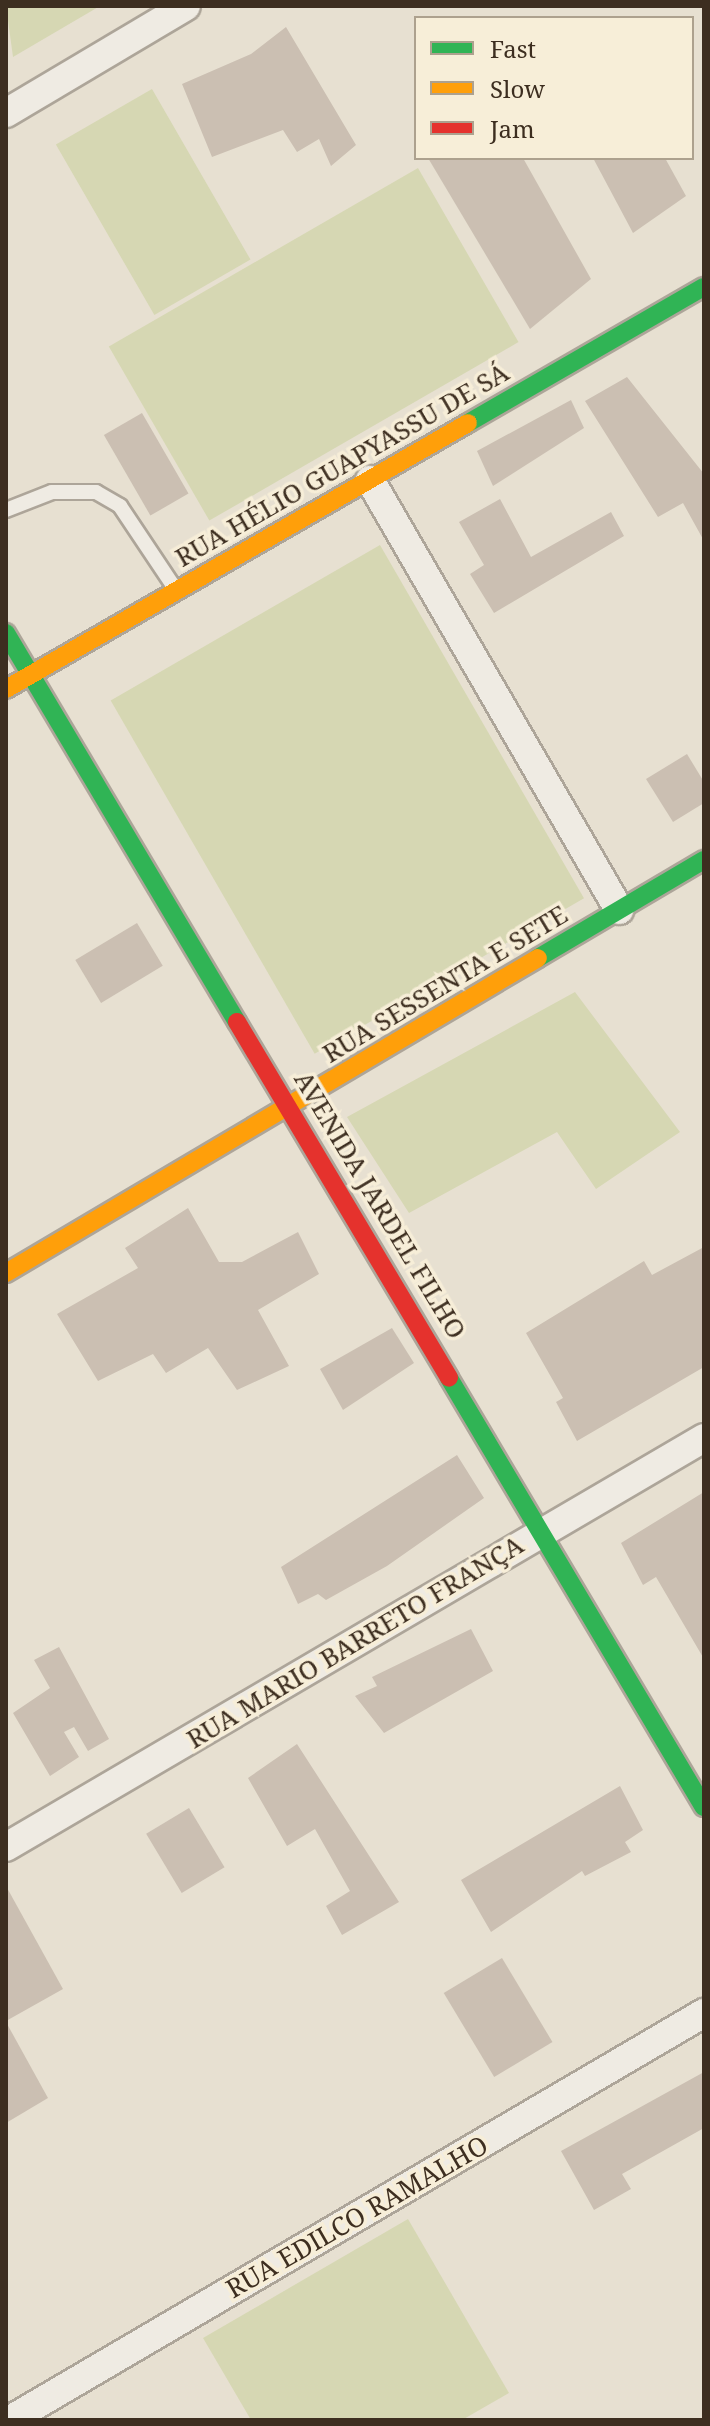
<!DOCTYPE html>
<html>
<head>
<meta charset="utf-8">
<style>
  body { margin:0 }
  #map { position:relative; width:710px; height:2426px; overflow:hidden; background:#e7e0d1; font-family:"Noto Serif",serif }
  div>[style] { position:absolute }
  .green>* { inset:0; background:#d6d7b3; transform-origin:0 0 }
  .building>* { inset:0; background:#cbbfb2; transform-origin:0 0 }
  .roads { filter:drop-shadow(2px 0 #ada599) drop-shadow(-2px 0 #ada599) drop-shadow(0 2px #ada599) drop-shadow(0 -2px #ada599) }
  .lane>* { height:14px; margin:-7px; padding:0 7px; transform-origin:7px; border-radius:7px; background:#efebe3 }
  .street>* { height:28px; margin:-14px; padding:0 14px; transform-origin:14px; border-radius:14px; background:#efebe3 }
  .fast>* { height:18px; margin:-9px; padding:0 9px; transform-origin:9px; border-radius:9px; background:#30b455 }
  .slow>* { height:18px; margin:-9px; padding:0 9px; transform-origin:9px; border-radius:9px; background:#ff9f0a }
  .jam>* { height:18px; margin:-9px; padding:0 9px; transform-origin:9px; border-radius:9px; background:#e5322d }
  span { translate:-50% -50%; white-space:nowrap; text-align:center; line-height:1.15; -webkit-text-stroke:7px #f7eed8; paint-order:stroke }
  .street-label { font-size:26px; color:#3d2e20 }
  .frame { position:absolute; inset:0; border:8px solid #3d2e20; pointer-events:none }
  .legend { position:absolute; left:414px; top:16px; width:280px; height:144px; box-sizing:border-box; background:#f7eed8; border:2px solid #ada18e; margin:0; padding:10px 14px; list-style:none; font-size:24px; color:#3d2e20 }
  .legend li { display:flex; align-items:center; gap:16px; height:40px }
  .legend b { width:40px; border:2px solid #ada18e }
</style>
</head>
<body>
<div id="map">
  <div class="green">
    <div style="clip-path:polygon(6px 6px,100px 6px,13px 57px)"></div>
    <div style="left:152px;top:89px;width:197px;height:111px;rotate:60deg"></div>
    <div style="left:418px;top:168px;width:201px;height:357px;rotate:60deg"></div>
    <div style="left:380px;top:545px;width:408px;height:311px;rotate:60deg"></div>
    <div style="clip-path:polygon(575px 992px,680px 1132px,596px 1189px,557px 1132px,409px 1213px,347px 1117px)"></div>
    <div style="clip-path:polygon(408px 2219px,509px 2393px,462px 2420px,251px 2420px,203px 2338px)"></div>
  </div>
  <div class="building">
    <div style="clip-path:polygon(286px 27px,356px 145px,331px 166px,319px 139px,297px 152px,283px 130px,212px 157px,182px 84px,251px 54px)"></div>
    <div style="clip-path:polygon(428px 158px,523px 158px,591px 279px,530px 329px)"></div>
    <div style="clip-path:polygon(593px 158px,665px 158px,686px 196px,633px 233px)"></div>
    <div style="clip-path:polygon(627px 377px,704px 474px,704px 541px,683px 503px,658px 517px,585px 401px)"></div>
    <div style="clip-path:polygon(571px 400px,584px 428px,493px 486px,477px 451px)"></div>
    <div style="left:142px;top:413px;width:93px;height:44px;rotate:60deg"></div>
    <div style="clip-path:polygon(500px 499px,531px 557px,611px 512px,624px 536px,494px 613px,470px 574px,484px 565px,459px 522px)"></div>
    <div style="clip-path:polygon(687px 754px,704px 782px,704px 803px,673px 822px,646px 779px)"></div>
    <div style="left:137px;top:923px;width:50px;height:72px;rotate:59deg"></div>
    <div style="clip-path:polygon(188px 1208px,219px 1262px,242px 1262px,298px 1232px,319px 1274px,258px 1310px,289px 1366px,237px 1390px,208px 1348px,166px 1373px,153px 1354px,98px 1381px,57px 1314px,138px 1268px,125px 1248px)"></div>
    <div style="clip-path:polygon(704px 1247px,704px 1367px,577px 1441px,556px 1402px,563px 1398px,526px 1333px,644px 1261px,652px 1275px)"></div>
    <div style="clip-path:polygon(392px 1328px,414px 1363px,343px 1410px,320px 1369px)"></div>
    <div style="clip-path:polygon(457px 1455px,484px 1498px,387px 1566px,326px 1600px,318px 1594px,298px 1604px,281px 1567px)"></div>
    <div style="clip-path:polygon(704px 1492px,704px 1659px,656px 1577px,643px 1585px,621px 1543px)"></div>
    <div style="clip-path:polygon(471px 1629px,493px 1671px,384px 1733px,355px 1696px,377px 1686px,372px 1677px)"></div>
    <div style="clip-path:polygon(59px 1647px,109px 1739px,88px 1751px,74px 1727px,64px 1732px,79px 1757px,50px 1776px,13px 1713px,50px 1688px,34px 1660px)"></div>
    <div style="clip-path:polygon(297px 1744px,399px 1902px,342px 1935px,326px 1906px,350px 1891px,315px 1829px,287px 1846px,248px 1778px)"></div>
    <div style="clip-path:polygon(620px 1786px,643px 1830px,625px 1842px,631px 1852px,585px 1876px,582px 1871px,491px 1932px,461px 1880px)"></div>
    <div style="left:189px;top:1808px;width:69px;height:50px;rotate:59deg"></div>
    <div style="clip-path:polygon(6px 1886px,63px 1989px,6px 2021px)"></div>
    <div style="left:502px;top:1958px;width:98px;height:68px;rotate:59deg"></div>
    <div style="clip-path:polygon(6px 2022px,48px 2098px,6px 2123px)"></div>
    <div style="clip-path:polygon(704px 2072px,704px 2128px,622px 2174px,631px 2189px,594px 2210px,561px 2151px)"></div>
  </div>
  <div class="roads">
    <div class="lane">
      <div style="left:6px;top:510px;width:49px;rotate:-21.4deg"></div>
      <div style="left:52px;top:492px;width:44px"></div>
      <div style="left:96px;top:492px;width:28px;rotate:30deg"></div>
      <div style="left:120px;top:506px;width:97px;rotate:56.3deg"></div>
    </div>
    <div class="street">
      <div style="left:6px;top:113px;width:209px;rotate:-30.7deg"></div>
      <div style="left:370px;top:480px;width:497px;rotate:59.9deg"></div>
      <div style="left:6px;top:1847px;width:809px;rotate:-30.37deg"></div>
      <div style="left:10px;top:2420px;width:805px;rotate:-30.39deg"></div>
    </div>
    <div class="fast">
      <div style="left:468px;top:423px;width:272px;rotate:-30deg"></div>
      <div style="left:6px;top:633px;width:452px;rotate:59.3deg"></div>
      <div style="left:538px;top:958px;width:193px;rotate:-30.6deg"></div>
      <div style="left:449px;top:1378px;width:499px;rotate:59.3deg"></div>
    </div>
    <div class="slow">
      <div style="left:6px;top:689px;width:533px;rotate:-29.93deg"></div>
      <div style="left:6px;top:1273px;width:618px;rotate:-30.63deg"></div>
    </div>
    <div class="jam">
      <div style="left:237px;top:1022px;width:414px;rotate:59.2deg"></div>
    </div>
  </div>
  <div class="street-label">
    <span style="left:342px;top:465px;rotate:-30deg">RUA HÉLIO GUAPYASSU DE SÁ</span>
    <span style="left:445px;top:984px;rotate:-31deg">RUA SESSENTA E SETE</span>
    <span style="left:380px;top:1205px;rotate:59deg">AVENIDA JARDEL FILHO</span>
    <span style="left:355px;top:1642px;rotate:-31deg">RUA MARIO BARRETO FRANÇA</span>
    <span style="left:357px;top:2217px;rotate:-30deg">RUA EDILCO RAMALHO</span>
  </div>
  <div class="frame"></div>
  <ul class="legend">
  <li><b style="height:10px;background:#30b455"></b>Fast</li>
  <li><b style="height:10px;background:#ff9f0a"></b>Slow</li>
  <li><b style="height:10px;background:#e5322d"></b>Jam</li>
  </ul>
</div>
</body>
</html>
